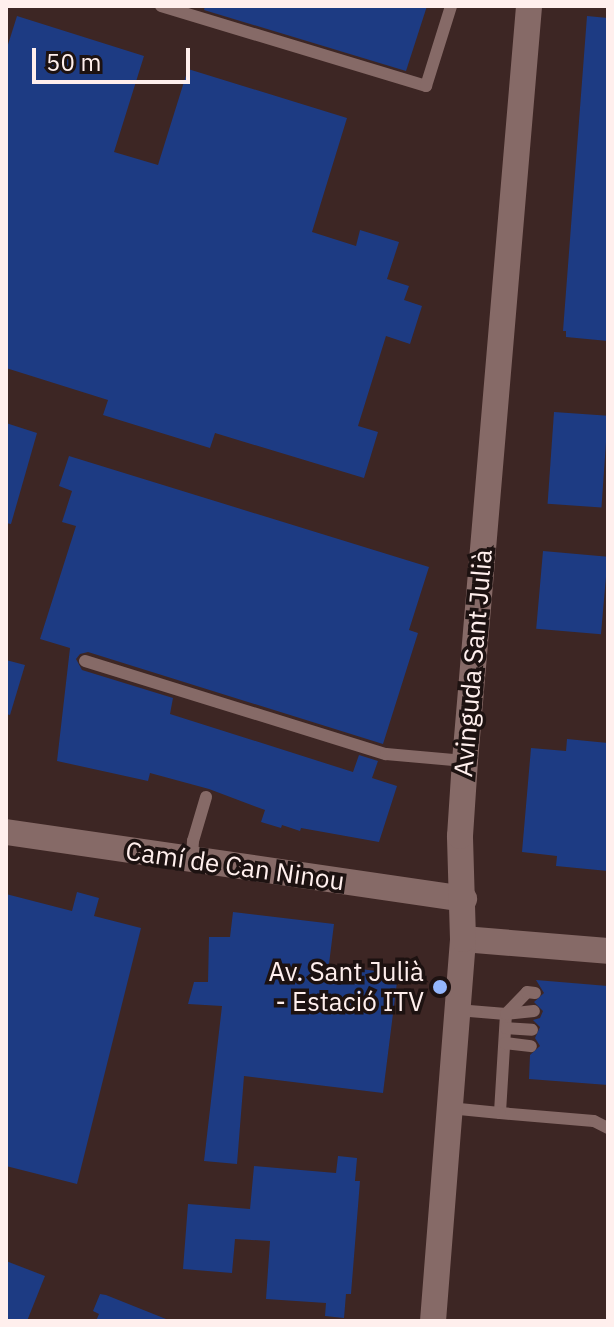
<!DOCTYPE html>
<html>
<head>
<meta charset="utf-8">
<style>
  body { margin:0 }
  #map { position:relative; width:614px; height:1327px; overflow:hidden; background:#3d2624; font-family:"IBM Plex Sans",sans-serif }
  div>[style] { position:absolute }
  .building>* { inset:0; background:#1d3b83; transform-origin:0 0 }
  .service>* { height:12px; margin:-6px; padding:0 6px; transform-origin:6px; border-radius:6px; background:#866a67 }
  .minor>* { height:26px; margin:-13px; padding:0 13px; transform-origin:13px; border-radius:13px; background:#866a67 }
  .dots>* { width:22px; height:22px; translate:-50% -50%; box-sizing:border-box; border:4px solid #1d1211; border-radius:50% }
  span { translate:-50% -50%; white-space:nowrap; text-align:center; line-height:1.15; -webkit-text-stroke:7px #1d1211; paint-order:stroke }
  .street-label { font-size:26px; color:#ffefed }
  .poi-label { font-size:26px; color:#ffefed }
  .right { translate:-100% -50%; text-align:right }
  .frame { position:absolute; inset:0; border:8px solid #ffefed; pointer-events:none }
  .scale { position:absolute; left:32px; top:48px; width:158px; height:36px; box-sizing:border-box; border:4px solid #ffefed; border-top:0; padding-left:10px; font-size:24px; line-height:28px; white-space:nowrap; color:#ffefed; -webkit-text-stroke:6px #1d1211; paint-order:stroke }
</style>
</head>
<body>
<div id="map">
  <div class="building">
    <div style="clip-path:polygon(205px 6px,427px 6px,406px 71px,204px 10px)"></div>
    <div style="clip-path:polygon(17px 16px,144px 56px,114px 152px,158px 165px,188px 69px,347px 118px,312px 232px,356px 246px,360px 230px,399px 242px,387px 279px,409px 286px,404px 300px,422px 306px,410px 344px,386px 336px,358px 426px,378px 432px,364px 478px,215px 433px,210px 448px,103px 415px,108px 400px,6px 368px,6px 51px)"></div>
    <div style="clip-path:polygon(587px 16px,608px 18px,608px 341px,566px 337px,566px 331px,563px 331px)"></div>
    <div style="left:554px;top:412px;width:54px;height:92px;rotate:4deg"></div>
    <div style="clip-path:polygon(6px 423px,37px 433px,11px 524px,6px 523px)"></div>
    <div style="clip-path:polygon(69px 456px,429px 567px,409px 630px,418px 633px,383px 744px,88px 652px,80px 654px,76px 659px,82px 670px,173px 698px,170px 714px,353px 772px,359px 755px,378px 761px,372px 778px,397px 786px,379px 842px,301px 828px,300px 831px,282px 825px,281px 828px,261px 822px,265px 810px,209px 789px,150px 773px,148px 781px,57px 761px,70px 648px,40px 639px,76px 526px,62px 522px,72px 491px,59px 486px)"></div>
    <div style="left:543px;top:551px;width:65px;height:78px;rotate:5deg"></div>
    <div style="clip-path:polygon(6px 660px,25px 665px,10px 715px,6px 714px)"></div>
    <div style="clip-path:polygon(567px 739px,608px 743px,608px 871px,556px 866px,557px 856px,522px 852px,531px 748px,566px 751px)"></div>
    <div style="clip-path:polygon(77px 892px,99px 898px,94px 916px,141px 928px,77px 1184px,6px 1166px,6px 894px,72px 911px)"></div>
    <div style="clip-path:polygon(233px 912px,334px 924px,327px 980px,360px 984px,361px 969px,398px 974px,383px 1093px,244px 1076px,237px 1164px,204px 1161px,222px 1006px,188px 1004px,194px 982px,208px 982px,209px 937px,230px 937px)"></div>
    <div style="clip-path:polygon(536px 980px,608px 986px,608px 1085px,529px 1079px,530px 1055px,540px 1046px,535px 1038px,540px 1027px,533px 1020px,540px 1018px,543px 1011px,534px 1002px,544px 993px)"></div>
    <div style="clip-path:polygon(338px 1156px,357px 1158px,355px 1181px,360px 1181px,351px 1294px,346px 1294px,344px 1318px,325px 1316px,326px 1303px,266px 1299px,270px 1241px,235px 1239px,232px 1273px,183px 1269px,188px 1204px,250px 1209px,254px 1166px,336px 1173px)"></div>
    <div style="clip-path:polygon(6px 1261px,45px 1276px,27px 1321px,6px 1321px)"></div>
    <div style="clip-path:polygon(100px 1294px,106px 1295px,171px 1321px,96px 1321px,99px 1314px,93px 1311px)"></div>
  </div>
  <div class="service">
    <div style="left:161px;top:6px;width:277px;rotate:16.8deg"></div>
    <div style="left:426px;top:86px;width:84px;rotate:-72.6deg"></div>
    <div style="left:85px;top:661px;width:315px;rotate:17.2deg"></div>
    <div style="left:386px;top:754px;width:79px;rotate:5.1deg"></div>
    <div style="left:192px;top:859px;width:18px;rotate:-87deg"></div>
    <div style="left:193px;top:841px;width:46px;rotate:-73.5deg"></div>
    <div style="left:457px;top:1010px;width:49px;rotate:4.7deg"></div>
    <div style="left:506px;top:1014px;width:28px;rotate:-6deg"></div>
    <div style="left:506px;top:1014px;width:99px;rotate:93.5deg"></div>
    <div style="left:500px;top:1113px;width:94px;rotate:4.9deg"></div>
    <div style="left:594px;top:1121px;width:16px;rotate:27deg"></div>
    <div style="left:506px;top:1014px;width:30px;rotate:-46deg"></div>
    <div style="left:527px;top:992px;width:8px;rotate:7deg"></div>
    <div style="left:506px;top:1028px;width:26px;rotate:4deg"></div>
    <div style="left:505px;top:1043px;width:26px;rotate:7deg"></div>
    <div style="left:449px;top:1108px;width:51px;rotate:5.6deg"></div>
  </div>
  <div class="minor">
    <div style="left:6px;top:832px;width:463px;rotate:8.3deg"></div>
    <div style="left:463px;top:939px;width:145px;rotate:4.7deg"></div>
    <div style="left:433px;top:1321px;width:383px;rotate:-85.5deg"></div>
    <div style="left:463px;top:939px;width:103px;rotate:-91.7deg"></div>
    <div style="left:460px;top:836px;width:75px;rotate:-86.2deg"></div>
    <div style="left:465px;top:761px;width:758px;rotate:-85.15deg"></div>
  </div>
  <div class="dots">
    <div style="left:440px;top:987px;background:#94b7fd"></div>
  </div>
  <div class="street-label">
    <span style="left:473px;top:663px;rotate:-85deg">Avinguda Sant Julià</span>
    <span style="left:235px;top:866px;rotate:8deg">Camí de Can Ninou</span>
  </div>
  <div class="poi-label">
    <span class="right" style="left:424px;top:987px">Av. Sant Julià<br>- Estació ITV</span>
  </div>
  <div class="frame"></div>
  <div class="scale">50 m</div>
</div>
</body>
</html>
